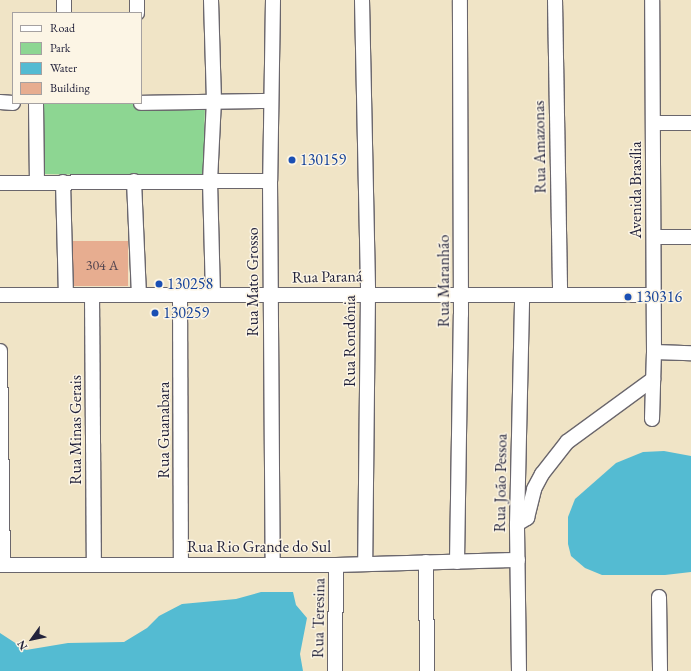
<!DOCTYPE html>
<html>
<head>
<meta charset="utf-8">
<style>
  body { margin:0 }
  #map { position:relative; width:691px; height:671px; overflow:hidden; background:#f0e4c6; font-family:"EB Garamond",serif }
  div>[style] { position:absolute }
  .green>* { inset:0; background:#8dd692; transform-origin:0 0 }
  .water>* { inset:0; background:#54bbd2 }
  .building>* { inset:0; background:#e7ad90; transform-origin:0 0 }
  .roads { filter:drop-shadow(1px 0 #6a666c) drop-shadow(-1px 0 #6a666c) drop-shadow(0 1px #6a666c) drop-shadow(0 -1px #6a666c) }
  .minor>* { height:14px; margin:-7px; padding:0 7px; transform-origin:7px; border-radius:7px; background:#fff }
  .dots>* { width:11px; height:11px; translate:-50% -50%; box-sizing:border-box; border:2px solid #fcf5e5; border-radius:50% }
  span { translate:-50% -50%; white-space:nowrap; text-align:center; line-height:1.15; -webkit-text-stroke:3px #fcf5e5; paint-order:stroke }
  .number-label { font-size:14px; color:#534550 }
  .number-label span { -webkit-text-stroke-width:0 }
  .street-label { font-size:16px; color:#22223b }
  .transit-label { font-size:16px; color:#164399 }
  .left { translate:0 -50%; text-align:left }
  .legend { position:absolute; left:12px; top:12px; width:130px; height:92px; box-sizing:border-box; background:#fcf5e5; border:1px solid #a5a1a1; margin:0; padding:5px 7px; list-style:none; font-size:12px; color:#22223b }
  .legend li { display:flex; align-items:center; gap:8px; height:20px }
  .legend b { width:20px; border:1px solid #a5a1a1 }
  .north { position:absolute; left:12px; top:619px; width:40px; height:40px; -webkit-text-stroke:3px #fcf5e5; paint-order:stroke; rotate:237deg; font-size:11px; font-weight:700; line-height:16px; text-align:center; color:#22223b }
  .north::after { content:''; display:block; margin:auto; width:14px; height:18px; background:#22223b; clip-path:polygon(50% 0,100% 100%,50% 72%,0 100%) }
</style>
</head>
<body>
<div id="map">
  <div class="green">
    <div style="left:205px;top:102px;width:75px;height:167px;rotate:91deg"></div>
  </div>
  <div class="water">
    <div style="clip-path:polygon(664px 451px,691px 456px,691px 572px,665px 575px,602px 575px,585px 568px,571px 556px,568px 544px,568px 517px,575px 499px,616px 463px,643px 452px)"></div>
    <div style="clip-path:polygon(261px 592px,293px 592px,296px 605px,307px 618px,300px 654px,303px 671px,0 671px,0 633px,26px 650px,68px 643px,124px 642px,147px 628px,159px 616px,182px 604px,236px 599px)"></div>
  </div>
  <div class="building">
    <div style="left:73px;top:241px;width:55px;height:45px"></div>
  </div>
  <div class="roads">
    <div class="minor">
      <div style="left:211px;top:0;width:100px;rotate:88.3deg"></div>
      <div style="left:214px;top:100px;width:81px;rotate:92.8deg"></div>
      <div style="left:210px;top:181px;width:114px;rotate:88.5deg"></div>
      <div style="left:273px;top:0;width:181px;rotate:90.9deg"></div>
      <div style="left:270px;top:181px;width:382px;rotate:89.6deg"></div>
      <div style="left:362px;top:0;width:293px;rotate:88.8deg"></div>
      <div style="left:368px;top:293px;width:270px;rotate:90.6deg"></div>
      <div style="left:555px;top:0;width:294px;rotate:89deg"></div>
      <div style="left:64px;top:13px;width:13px;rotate:-90deg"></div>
      <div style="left:137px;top:13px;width:13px;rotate:-90deg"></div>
      <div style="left:0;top:102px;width:13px;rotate:4deg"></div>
      <div style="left:36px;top:103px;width:78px;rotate:89.3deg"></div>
      <div style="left:141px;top:103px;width:129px;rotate:-0.9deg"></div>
      <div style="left:653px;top:123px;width:38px"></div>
      <div style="left:134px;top:181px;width:113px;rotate:87.5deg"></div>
      <div style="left:63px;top:182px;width:113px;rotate:88.5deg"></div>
      <div style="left:0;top:183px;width:270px;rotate:-0.4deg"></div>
      <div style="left:654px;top:237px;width:37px"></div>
      <div style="left:0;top:295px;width:654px"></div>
      <div style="left:92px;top:295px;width:269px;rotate:89.6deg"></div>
      <div style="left:180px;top:295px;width:269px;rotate:89.8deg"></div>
      <div style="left:0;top:351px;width:214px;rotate:89.2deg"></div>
      <div style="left:654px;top:352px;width:37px;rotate:2deg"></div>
      <div style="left:652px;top:419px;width:67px;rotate:-88.3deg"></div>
      <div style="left:654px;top:352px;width:352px;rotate:-90.3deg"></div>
      <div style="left:517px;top:524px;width:12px;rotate:-31deg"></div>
      <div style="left:527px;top:518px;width:30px;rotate:-76deg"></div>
      <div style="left:534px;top:489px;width:17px;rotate:-62deg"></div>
      <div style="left:542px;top:474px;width:41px;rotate:-52deg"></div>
      <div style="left:567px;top:442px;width:107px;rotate:-36.2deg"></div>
      <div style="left:426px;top:562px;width:109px;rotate:89.5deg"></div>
      <div style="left:457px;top:562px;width:248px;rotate:-89.1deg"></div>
      <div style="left:461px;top:314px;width:314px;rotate:-90.2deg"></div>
      <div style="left:0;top:565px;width:336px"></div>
      <div style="left:336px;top:565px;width:182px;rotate:-1.6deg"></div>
      <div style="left:659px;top:597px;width:74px;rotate:89.2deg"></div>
      <div style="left:335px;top:671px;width:106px;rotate:-89.5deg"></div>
      <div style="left:519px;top:671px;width:147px;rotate:-90.8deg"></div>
      <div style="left:517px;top:524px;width:228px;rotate:-88.7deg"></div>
    </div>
  </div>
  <div class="dots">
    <div style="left:292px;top:160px;background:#1a4fb4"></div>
    <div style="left:159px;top:284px;background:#1a4fb4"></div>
    <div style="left:628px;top:297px;background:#1a4fb4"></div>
    <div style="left:155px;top:313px;background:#1a4fb4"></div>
  </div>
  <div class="number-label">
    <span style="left:102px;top:265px">304 A</span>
  </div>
  <div class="street-label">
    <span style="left:540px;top:147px;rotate:-91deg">Rua Amazonas</span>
    <span style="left:636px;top:190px;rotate:-90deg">Avenida Brasília</span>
    <span style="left:327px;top:277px;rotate:-1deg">Rua Paraná</span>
    <span style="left:444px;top:281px;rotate:-90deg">Rua Maranhão</span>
    <span style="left:253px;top:282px;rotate:-90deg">Rua Mato Grosso</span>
    <span style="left:350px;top:341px;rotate:-90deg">Rua Rondônia</span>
    <span style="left:76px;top:430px;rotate:-90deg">Rua Minas Gerais</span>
    <span style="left:164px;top:430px;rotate:-90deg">Rua Guanabara</span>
    <span style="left:501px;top:483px;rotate:-89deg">Rua João Pessoa</span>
    <span style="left:259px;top:547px">Rua Rio Grande do Sul</span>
    <span style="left:319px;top:618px;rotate:-89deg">Rua Teresina</span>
  </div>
  <div class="transit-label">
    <span class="left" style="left:300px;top:160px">130159</span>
    <span class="left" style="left:167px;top:284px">130258</span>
    <span class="left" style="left:636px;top:297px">130316</span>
    <span class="left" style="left:163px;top:313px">130259</span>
  </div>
  <ul class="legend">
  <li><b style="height:5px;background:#fff"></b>Road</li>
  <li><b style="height:11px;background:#8dd692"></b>Park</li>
  <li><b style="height:11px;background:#54bbd2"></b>Water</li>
  <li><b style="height:11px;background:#e7ad90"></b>Building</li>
  </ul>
  <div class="north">N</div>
</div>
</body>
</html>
